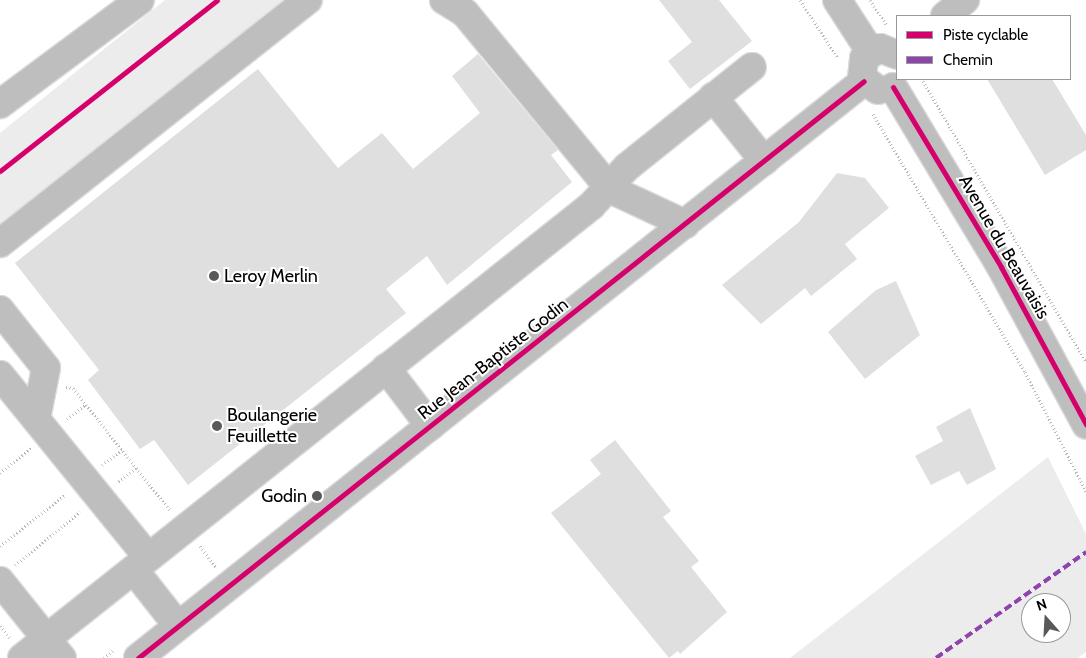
<!DOCTYPE html>
<html>
<head>
<meta charset="utf-8">
<style>
  body { margin:0 }
  #map { position:relative; width:1086px; height:658px; overflow:hidden; background:#fff; font-family:Cabin,sans-serif }
  div>[style] { position:absolute }
  .green>* { inset:0; background:#ececec }
  .building>* { inset:0; background:#dfdfdf }
  .path>* { height:3px; margin-top:-1.5px; transform-origin:0; background:repeating-linear-gradient(90deg,#b9b9b9 0 1px,transparent 0 3.5px) }
  .roads { filter:drop-shadow(1px 0 #dbdbdb) drop-shadow(-1px 0 #dbdbdb) drop-shadow(0 1px #dbdbdb) drop-shadow(0 -1px #dbdbdb) }
  .minor>* { height:28px; margin:-14px; padding:0 14px; transform-origin:14px; border-radius:14px; background:#bebebe }
  .major>* { height:28px; margin:-14px; padding:0 14px; transform-origin:14px; border-radius:14px; background:#bebebe }
  .quiet>* { height:4px; margin-top:-2px; transform-origin:0; background:repeating-linear-gradient(90deg,#8e44ad 0 8px,transparent 0 12px) }
  .cycleway>* { height:5px; margin:-2.5px; padding:0 2.5px; transform-origin:2.5px; border-radius:2.5px; background:#d6006c }
  .dots>* { width:14px; height:14px; translate:-50% -50%; box-sizing:border-box; border:2px solid #fff; border-radius:50% }
  span { translate:-50% -50%; white-space:nowrap; text-align:center; line-height:1.15; -webkit-text-stroke:4px #fff; paint-order:stroke }
  .street-label { font-size:18px; color:#000 }
  .poi-label { font-size:18px; color:#000 }
  .left { translate:0 -50%; text-align:left }
  .right { translate:-100% -50%; text-align:right }
  .legend { position:absolute; left:896px; top:15px; width:175px; height:65px; box-sizing:border-box; background:#fff; border:1px solid #999; margin:0; padding:6px 9px; list-style:none; font-size:15px; color:#000 }
  .legend li { display:flex; align-items:center; gap:10px; height:25px }
  .legend b { width:25px; border:1px solid #999 }
  .north { position:absolute; left:1021px; top:593px; width:50px; height:50px; box-sizing:border-box; background:#fff; border:1px solid #999; border-radius:50%; rotate:341deg; font-size:14px; font-weight:700; line-height:20px; text-align:center; color:#000 }
  .north::after { content:''; display:block; margin:auto; width:18px; height:22px; background:#595959; clip-path:polygon(50% 0,100% 100%,50% 72%,0 100%) }
</style>
</head>
<body>
<div id="map">
  <div class="green">
    <div style="clip-path:polygon(165px 0,289px 0,0 226px,0 133px)"></div>
    <div style="clip-path:polygon(evenodd,1048px 457px,1086px 534px,1086px 652px,1078px 658px,790px 658px,1048px 457px,1031px 603px,1061px 603px,1061px 633px,1031px 633px,1031px 603px)"></div>
  </div>
  <div class="building">
    <div style="clip-path:polygon(659px 0,719px 0,752px 41px,690px 89px,668px 61px,692px 42px)"></div>
    <div style="clip-path:polygon(478px 54px,558px 150px,551px 155px,572px 182px,447px 285px,427px 256px,386px 289px,406px 313px,188px 485px,154px 440px,140px 449px,88px 380px,99px 370px,15px 263px,258px 69px,338px 168px,382px 133px,413px 169px,480px 113px,452px 76px)"></div>
    <div style="clip-path:polygon(987px 79px,1052px 79px,1086px 135px,1086px 150px,1045px 175px)"></div>
    <div style="clip-path:polygon(837px 173px,865px 178px,889px 208px,845px 244px,857px 259px,811px 296px,805px 288px,761px 324px,722px 285px,799px 222px)"></div>
    <div style="clip-path:polygon(896px 281px,920px 335px,865px 379px,828px 332px,876px 290px)"></div>
    <div style="clip-path:polygon(970px 408px,996px 469px,967px 485px,959px 471px,931px 485px,915px 456px,943px 441px,936px 427px)"></div>
    <div style="clip-path:polygon(615px 440px,671px 511px,663px 517px,699px 561px,691px 567px,727px 612px,680px 654px,678px 651px,669px 658px,551px 513px,601px 474px,590px 460px)"></div>
  </div>
  <div class="path">
    <div style="left:800px;top:0;width:69px;rotate:56.8deg"></div>
    <div style="left:870px;top:0;width:29px;rotate:56deg"></div>
    <div style="left:923px;top:81px;width:325px;rotate:59.9deg"></div>
    <div style="left:873px;top:114px;width:299px;rotate:59.5deg"></div>
    <div style="left:1025px;top:372px;width:134px;rotate:62.9deg"></div>
    <div style="left:66px;top:387px;width:7px;rotate:8deg"></div>
    <div style="left:73px;top:388px;width:102px;rotate:51.8deg"></div>
    <div style="left:136px;top:468px;width:23px;rotate:142deg"></div>
    <div style="left:67px;top:419px;width:24px;rotate:-38deg"></div>
    <div style="left:102px;top:465px;width:25px;rotate:-37deg"></div>
    <div style="left:136px;top:468px;width:54px;rotate:51deg"></div>
    <div style="left:0;top:473px;width:40px;rotate:-39deg"></div>
    <div style="left:0;top:546px;width:84px;rotate:-38.2deg"></div>
    <div style="left:200px;top:546px;width:26px;rotate:53deg"></div>
    <div style="left:15px;top:565px;width:84px;rotate:-39.2deg"></div>
    <div style="left:0;top:626px;width:16px;rotate:50deg"></div>
    <div style="left:104px;top:658px;width:14px;rotate:-39deg"></div>
  </div>
  <div class="roads">
    <div class="minor">
      <div style="left:444px;top:0;width:25px;rotate:32deg"></div>
      <div style="left:465px;top:13px;width:228px;rotate:50.5deg"></div>
      <div style="left:610px;top:189px;width:83px;rotate:25deg"></div>
      <div style="left:837px;top:0;width:61px;rotate:57.1deg"></div>
      <div style="left:945px;top:16px;width:26px;rotate:-39deg"></div>
      <div style="left:893px;top:87px;width:210px;rotate:59deg"></div>
      <div style="left:1001px;top:267px;width:179px;rotate:61.6deg"></div>
      <div style="left:878px;top:90px;width:20px;rotate:-143deg"></div>
      <div style="left:862px;top:78px;width:20px;rotate:-84deg"></div>
      <div style="left:864px;top:58px;width:19px;rotate:-32deg"></div>
      <div style="left:880px;top:48px;width:18px;rotate:22deg"></div>
      <div style="left:713px;top:97px;width:82px;rotate:51.4deg"></div>
      <div style="left:0;top:243px;width:392px;rotate:-38.3deg"></div>
      <div style="left:0;top:310px;width:74px;rotate:51.6deg"></div>
      <div style="left:46px;top:368px;width:52px;rotate:101.1deg"></div>
      <div style="left:386px;top:368px;width:73px;rotate:52.8deg"></div>
      <div style="left:0;top:375px;width:233px;rotate:50.9deg"></div>
      <div style="left:134px;top:570px;width:71px;rotate:51.8deg"></div>
      <div style="left:0;top:581px;width:99px;rotate:51.2deg"></div>
      <div style="left:22px;top:658px;width:727px;rotate:-38.46deg"></div>
      <div style="left:591px;top:206px;width:53px;rotate:-47.3deg"></div>
      <div style="left:627px;top:167px;width:160px;rotate:-38.7deg"></div>
      <div style="left:138px;top:658px;width:927px;rotate:-38.48deg"></div>
    </div>
    <div class="major">
      <div style="left:0;top:104px;width:174px;rotate:-36.6deg"></div>
    </div>
  </div>
  <div class="quiet">
    <div style="left:936px;top:658px;width:184px;rotate:-35.2deg"></div>
  </div>
  <div class="cycleway">
    <div style="left:893px;top:87px;width:210px;rotate:59deg"></div>
    <div style="left:1001px;top:267px;width:179px;rotate:61.6deg"></div>
    <div style="left:0;top:171px;width:276px;rotate:-38.2deg"></div>
    <div style="left:138px;top:658px;width:927px;rotate:-38.48deg"></div>
  </div>
  <div class="dots">
    <div style="left:214px;top:276px;background:#595959"></div>
    <div style="left:217px;top:426px;background:#595959"></div>
    <div style="left:317px;top:496px;background:#595959"></div>
  </div>
  <div class="street-label">
    <span style="left:1004px;top:247px;rotate:60deg">Avenue du Beauvaisis</span>
    <span style="left:493px;top:359px;rotate:-38deg">Rue Jean-Baptiste Godin</span>
  </div>
  <div class="poi-label">
    <span class="left" style="left:224px;top:276px">Leroy Merlin</span>
    <span class="left" style="left:227px;top:426px">Boulangerie<br>Feuillette</span>
    <span class="right" style="left:307px;top:496px">Godin</span>
  </div>
  <ul class="legend">
  <li><b style="height:6px;background:#d6006c"></b>Piste cyclable</li>
  <li><b style="height:6px;background:#8e44ad"></b>Chemin</li>
  </ul>
  <div class="north">N</div>
</div>
</body>
</html>
